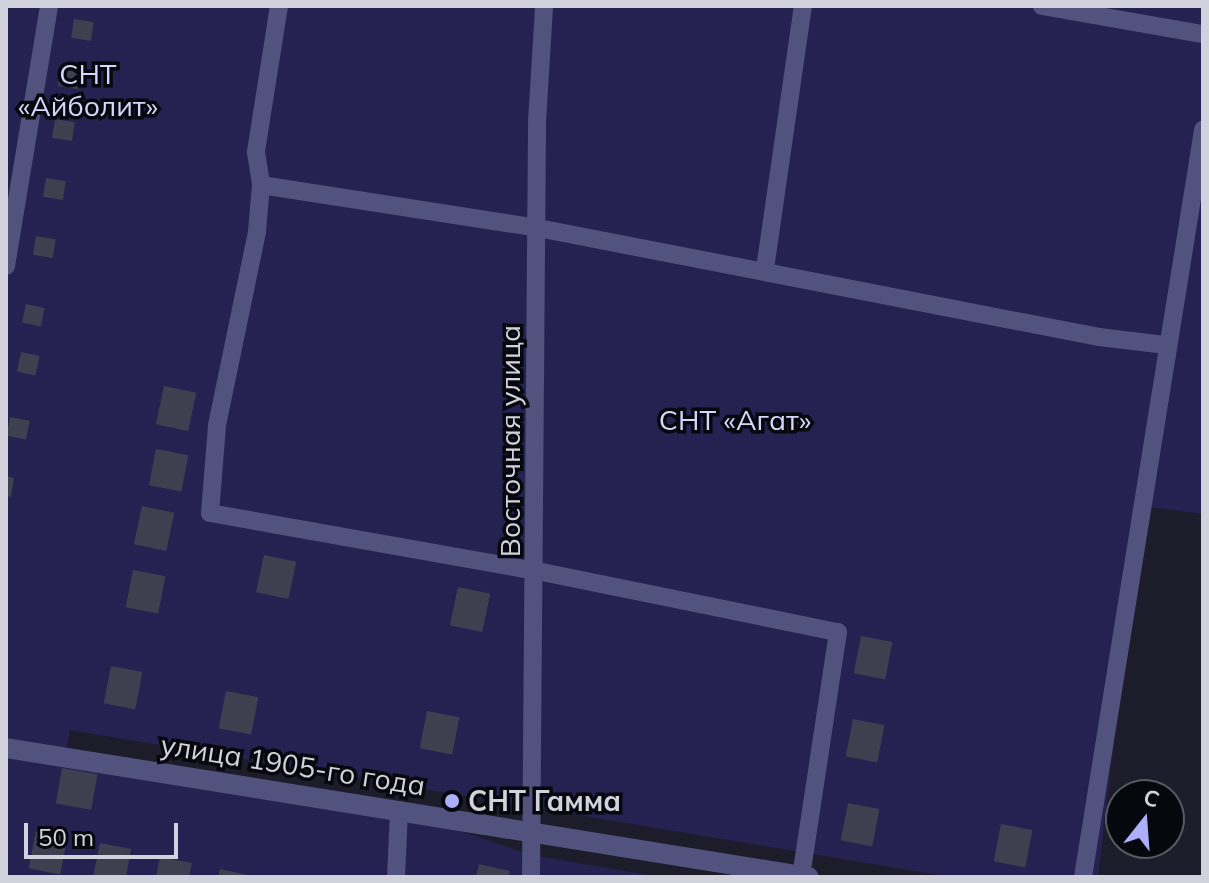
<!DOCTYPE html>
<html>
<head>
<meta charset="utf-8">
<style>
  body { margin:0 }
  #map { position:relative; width:1209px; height:883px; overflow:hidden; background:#1c1c2a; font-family:Mulish,sans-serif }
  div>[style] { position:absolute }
  .green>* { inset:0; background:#252251 }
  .building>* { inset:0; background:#3f404f; transform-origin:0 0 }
  .minor>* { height:18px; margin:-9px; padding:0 9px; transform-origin:9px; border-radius:9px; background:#51527d }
  .tertiary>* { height:20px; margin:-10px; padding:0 10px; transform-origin:10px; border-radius:10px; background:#51527d }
  .dots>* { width:22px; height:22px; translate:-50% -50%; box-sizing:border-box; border:4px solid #07080d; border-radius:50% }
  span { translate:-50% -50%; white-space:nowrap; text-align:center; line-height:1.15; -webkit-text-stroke:7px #07080d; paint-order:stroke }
  .park-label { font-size:28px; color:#d4d6fb }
  .street-label { font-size:28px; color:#d2d2dc }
  .poi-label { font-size:28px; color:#d2d2dc; font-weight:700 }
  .left { translate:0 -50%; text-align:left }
  .frame { position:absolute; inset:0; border:8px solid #d2d2dc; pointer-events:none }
  .north { position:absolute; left:1105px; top:779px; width:80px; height:80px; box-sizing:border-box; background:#07080d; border:2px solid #585960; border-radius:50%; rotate:17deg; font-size:22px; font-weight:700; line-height:32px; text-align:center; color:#d2d2dc }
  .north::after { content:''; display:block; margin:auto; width:28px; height:36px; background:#adaffb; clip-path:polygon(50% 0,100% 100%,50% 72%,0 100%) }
  .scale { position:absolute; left:24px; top:823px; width:154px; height:36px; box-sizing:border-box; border:4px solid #d2d2dc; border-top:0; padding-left:10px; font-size:24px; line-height:28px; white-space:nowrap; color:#d2d2dc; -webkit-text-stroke:6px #07080d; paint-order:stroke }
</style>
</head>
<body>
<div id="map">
  <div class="green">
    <div style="clip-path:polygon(6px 6px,1203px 6px,1203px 514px,1141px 506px,1098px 877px,950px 877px,70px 730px,65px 757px,399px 810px,531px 855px,660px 877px,6px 877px)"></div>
  </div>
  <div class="building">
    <div style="left:74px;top:19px;width:20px;height:19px;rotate:9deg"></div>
    <div style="left:61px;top:67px;width:20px;height:19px;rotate:9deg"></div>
    <div style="left:55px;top:119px;width:20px;height:19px;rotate:9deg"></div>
    <div style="left:46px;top:178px;width:20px;height:19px;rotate:9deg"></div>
    <div style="left:36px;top:236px;width:20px;height:19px;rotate:9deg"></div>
    <div style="left:26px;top:304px;width:19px;height:19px;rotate:12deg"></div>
    <div style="left:21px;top:352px;width:19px;height:20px;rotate:12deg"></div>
    <div style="left:164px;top:386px;width:33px;height:39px;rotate:12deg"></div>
    <div style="left:10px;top:417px;width:20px;height:19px;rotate:11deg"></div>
    <div style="left:156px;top:449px;width:33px;height:37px;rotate:11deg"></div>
    <div style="clip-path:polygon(6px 476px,14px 478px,11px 497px,6px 496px)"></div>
    <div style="left:142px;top:506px;width:33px;height:39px;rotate:12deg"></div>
    <div style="left:264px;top:555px;width:33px;height:38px;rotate:12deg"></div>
    <div style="left:133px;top:570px;width:33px;height:38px;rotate:11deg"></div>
    <div style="left:458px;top:587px;width:33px;height:39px;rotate:12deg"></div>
    <div style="left:861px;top:636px;width:32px;height:38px;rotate:11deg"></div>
    <div style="left:111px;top:666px;width:32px;height:38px;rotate:11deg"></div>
    <div style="left:226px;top:691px;width:33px;height:38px;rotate:11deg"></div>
    <div style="left:427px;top:711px;width:33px;height:38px;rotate:11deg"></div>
    <div style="left:853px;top:719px;width:32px;height:38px;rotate:11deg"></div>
    <div style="left:62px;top:768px;width:36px;height:36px;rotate:10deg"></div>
    <div style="left:848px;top:803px;width:32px;height:38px;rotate:11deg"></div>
    <div style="left:1001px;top:824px;width:32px;height:38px;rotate:11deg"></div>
    <div style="left:36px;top:831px;width:32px;height:38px;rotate:11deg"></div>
    <div style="clip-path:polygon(100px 843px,131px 849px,126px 877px,93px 877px)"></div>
    <div style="clip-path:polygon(160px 857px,192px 863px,189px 877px,156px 877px)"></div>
    <div style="clip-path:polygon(479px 864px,510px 871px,509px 877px,476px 877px)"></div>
    <div style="clip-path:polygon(220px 869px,252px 876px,252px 877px,218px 877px)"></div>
  </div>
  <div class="minor">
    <div style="left:279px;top:6px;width:148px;rotate:99deg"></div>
    <div style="left:256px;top:152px;width:33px;rotate:81deg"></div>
    <div style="left:261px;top:185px;width:47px;rotate:94.9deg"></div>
    <div style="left:257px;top:232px;width:198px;rotate:101.7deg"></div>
    <div style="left:217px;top:426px;width:87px;rotate:94.6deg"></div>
    <div style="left:210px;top:513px;width:332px;rotate:10.1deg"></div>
    <div style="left:537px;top:571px;width:307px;rotate:11.5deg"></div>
    <div style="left:838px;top:632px;width:247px;rotate:98.6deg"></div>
    <div style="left:1042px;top:6px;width:163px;rotate:9.9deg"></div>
    <div style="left:261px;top:185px;width:280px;rotate:8.8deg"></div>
    <div style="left:538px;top:228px;width:571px;rotate:11deg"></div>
    <div style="left:1099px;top:337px;width:66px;rotate:6.9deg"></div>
    <div style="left:6px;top:266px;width:264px;rotate:-80.6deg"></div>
    <div style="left:765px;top:269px;width:266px;rotate:-81.8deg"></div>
    <div style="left:396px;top:877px;width:67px;rotate:-87.4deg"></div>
    <div style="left:531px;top:877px;width:755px;rotate:-89.54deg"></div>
    <div style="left:537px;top:122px;width:116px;rotate:-86.5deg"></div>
    <div style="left:1083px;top:877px;width:757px;rotate:-80.87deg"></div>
  </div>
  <div class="tertiary">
    <div style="left:6px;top:748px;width:813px;rotate:9.13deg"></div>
  </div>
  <div class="dots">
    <div style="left:452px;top:801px;background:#adaffb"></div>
  </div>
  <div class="park-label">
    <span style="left:88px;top:90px">СНТ<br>«Айболит»</span>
    <span style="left:735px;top:420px">СНТ «Агат»</span>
  </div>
  <div class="street-label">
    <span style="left:510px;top:441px;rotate:-90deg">Восточная улица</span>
    <span style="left:293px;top:765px;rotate:9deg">улица 1905-го года</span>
  </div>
  <div class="poi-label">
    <span class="left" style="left:468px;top:801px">СНТ Гамма</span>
  </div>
  <div class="frame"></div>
  <div class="north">С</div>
  <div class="scale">50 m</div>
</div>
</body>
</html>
